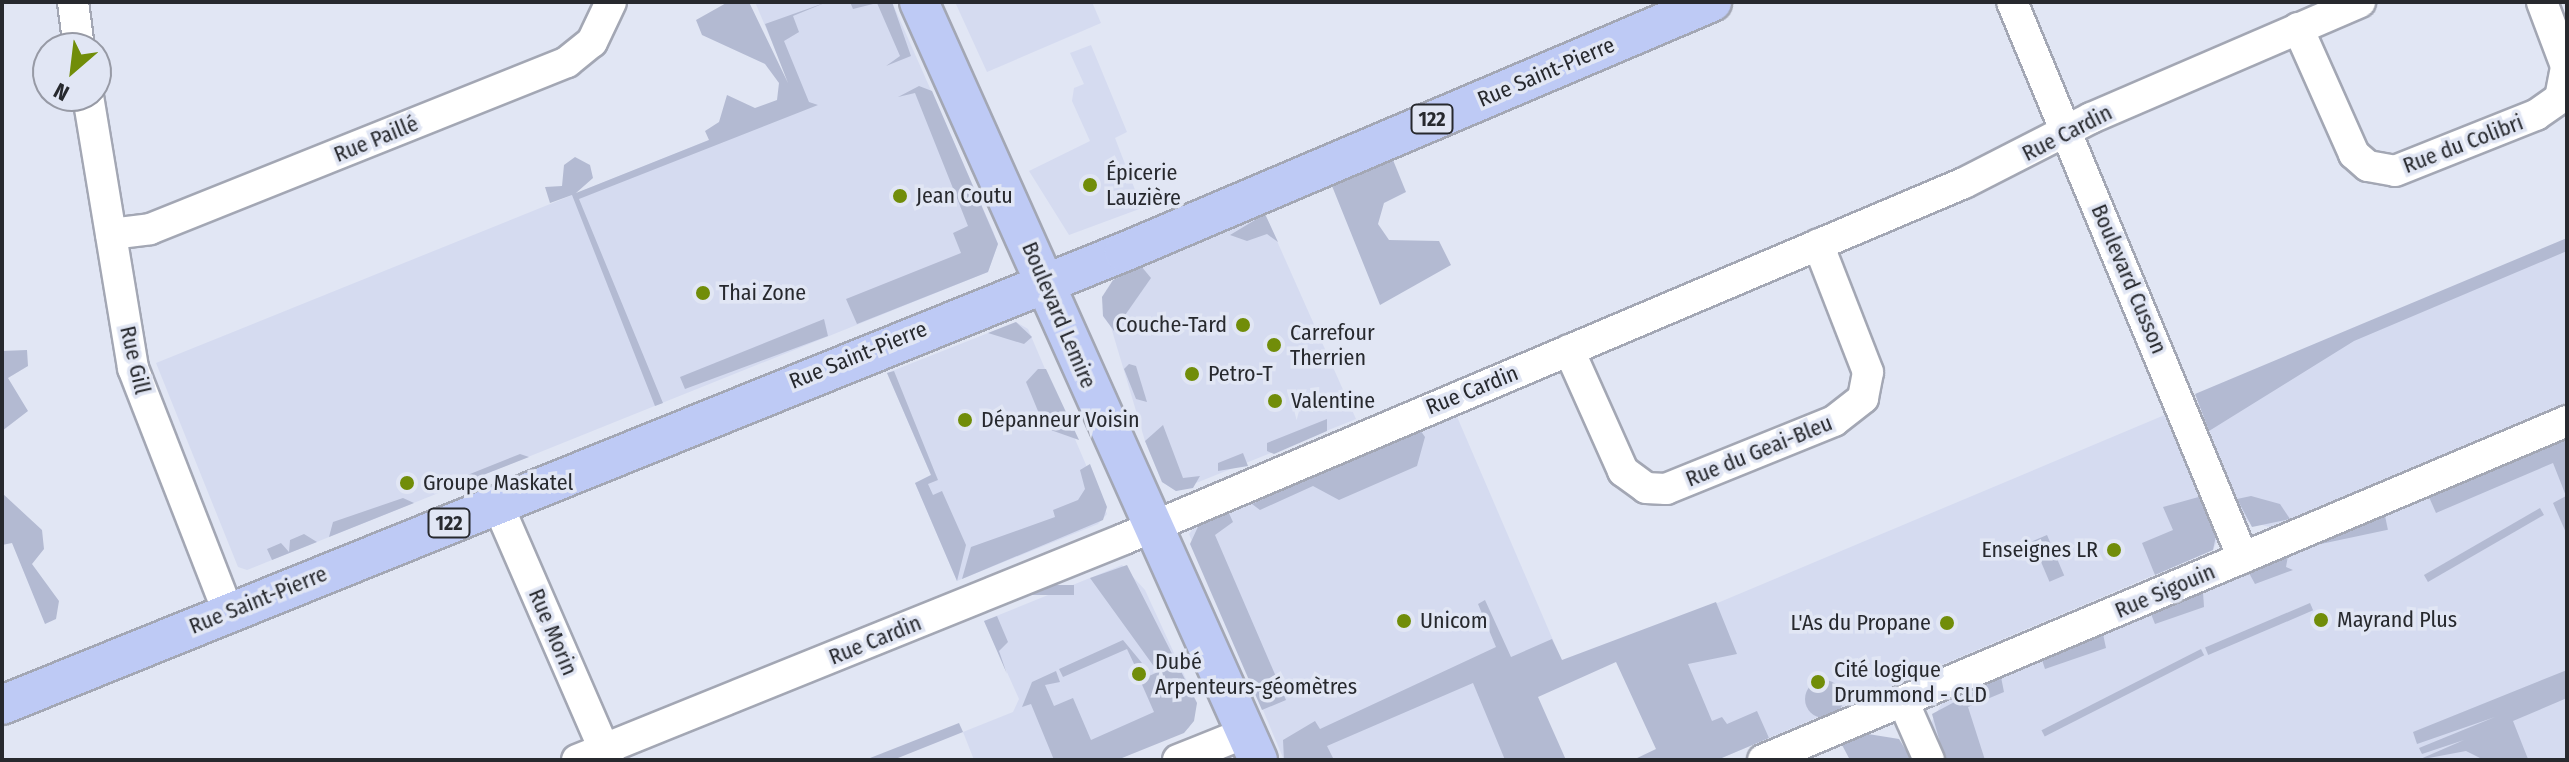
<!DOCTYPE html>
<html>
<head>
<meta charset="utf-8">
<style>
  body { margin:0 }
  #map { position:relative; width:2569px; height:762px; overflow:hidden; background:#e1e6f4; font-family:"Fira Sans Condensed",sans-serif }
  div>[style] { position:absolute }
  .built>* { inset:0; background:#d5dbf0 }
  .green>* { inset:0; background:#b3bad2; transform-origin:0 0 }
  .round { border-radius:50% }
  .roads { filter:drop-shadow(2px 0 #a3a7b4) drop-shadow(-2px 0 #a3a7b4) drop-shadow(0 2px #a3a7b4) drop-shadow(0 -2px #a3a7b4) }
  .minor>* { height:30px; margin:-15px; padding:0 15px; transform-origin:15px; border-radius:15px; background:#fff }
  .major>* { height:38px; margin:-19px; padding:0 19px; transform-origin:19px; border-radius:19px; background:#becaf5 }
  .dots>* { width:22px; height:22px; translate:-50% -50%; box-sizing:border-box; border:4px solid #e1e6f4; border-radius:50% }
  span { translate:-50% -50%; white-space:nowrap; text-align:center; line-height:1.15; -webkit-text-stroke:7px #e1e6f4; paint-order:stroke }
  .shield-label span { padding:2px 6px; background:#e1e6f4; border:2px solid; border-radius:6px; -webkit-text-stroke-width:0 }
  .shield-label { font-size:20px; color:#27292e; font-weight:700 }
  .street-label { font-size:22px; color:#27292e }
  .poi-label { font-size:22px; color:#27292e }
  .left { translate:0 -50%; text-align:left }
  .right { translate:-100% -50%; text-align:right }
  .frame { position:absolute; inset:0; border:4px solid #27292e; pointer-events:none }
  .north { position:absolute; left:32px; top:32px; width:80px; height:80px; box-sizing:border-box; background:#e1e6f4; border:2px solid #979aa5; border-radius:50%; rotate:208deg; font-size:22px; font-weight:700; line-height:32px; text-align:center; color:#27292e }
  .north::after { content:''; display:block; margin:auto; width:28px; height:36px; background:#718d09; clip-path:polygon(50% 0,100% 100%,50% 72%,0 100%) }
</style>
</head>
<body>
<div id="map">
  <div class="built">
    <div style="clip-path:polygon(755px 2px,892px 2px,993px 231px,998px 244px,988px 272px,247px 570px,238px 567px,156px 363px,798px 104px)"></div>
    <div style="clip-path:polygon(955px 2px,1092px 2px,1101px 23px,987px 72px)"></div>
    <div style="clip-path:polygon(1091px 45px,1127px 132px,1115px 138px,1142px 208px,1069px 235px,1029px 171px,1090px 141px,1072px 101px,1074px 88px,1084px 84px,1070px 53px)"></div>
    <div style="clip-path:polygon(1265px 214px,1356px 419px,1176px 491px,1162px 482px,1145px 441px,1102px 297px,1121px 275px)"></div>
    <div style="clip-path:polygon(2567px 244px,2567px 402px,2270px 527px,2246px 521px,2197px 400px)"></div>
    <div style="clip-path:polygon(1016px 322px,1028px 329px,1107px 514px,1098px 524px,957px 581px,915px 483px,931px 475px,887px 373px)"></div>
    <div style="clip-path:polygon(1455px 412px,1562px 661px,1518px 679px,1511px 760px,1284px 760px,1189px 534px,1202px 518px)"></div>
    <div style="clip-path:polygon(2167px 414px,2218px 539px,2213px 550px,1717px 760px,1646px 633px)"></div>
    <div style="clip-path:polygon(2567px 439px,2567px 760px,1945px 760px,1931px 723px,1942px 703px)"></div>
    <div style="clip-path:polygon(1122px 565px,1145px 590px,1197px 703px,1189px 728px,1117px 760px,974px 760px,963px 732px,1013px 712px,1019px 699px,984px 621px)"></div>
  </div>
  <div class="green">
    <div style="clip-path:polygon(728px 2px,749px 2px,788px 83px,765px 24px,827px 2px,793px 16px,799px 32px,784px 41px,809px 102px,818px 105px,579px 199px,663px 403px,655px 406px,572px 195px,550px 203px,545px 187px,562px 186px,564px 165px,575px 157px,590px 165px,593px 178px,576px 193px,709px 140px,705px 131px,719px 122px,727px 95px,755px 108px,777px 100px,779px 83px,765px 64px,702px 35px,696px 20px)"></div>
    <div style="clip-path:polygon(850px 2px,892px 2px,911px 56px,886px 66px,900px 56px,877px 3px,853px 9px)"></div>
    <div style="clip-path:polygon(919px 86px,932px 91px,998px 244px,988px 272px,857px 324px,846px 299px,961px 253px,953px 233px,968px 226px,915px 93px,898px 97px)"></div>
    <div style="clip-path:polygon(1393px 160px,1406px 192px,1384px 203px,1378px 224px,1389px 240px,1439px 241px,1451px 265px,1380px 305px,1332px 186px)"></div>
    <div style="clip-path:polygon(1265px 214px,1278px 242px,1267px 234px,1247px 241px,1230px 235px)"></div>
    <div style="clip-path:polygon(2567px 238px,2567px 251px,2354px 341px,2209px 431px,2195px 394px)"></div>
    <div style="clip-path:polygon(1141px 266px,1151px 278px,1114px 331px,1103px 316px,1102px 297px,1113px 280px)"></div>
    <div style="clip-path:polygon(824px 319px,828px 336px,685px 389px,680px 377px)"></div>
    <div style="clip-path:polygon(1016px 322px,1032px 337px,1024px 344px,988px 333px)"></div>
    <div style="clip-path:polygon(27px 350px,28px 366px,8px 378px,28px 411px,2px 431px,2px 351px)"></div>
    <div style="clip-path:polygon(1129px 364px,1136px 366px,1147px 402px,1136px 399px,1124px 369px)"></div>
    <div style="clip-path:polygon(1038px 369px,1046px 369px,1079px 440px,1045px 428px,1026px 382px)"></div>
    <div style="clip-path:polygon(894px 371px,938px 480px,928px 484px,933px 495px,942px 491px,966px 545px,957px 581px,915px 483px,931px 475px,887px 373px)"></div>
    <div style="clip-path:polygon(1327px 419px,1327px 431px,1274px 454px,1267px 451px,1267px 443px)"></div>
    <div style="clip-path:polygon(1163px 425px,1183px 478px,1200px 476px,1193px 488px,1176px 491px,1162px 482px,1145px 441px)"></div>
    <div style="clip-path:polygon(1418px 427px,1425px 437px,1417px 466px,1339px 500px,1313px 486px,1260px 510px,1252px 504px)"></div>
    <div style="clip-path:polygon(2567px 439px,2567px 535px,2553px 503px,2566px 496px,2553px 463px,2436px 513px,2429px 497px)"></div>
    <div style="clip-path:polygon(1243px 453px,1248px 466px,1218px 471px,1218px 463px)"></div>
    <div style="clip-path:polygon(520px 454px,529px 457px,460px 484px,465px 476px)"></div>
    <div style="clip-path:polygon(1090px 464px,1107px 507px,1103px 520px,962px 579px,971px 547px,1055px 517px,1053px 510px,1078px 500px,1085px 489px,1080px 470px)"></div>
    <div style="clip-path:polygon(2px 493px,42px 530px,44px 549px,32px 564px,59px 601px,56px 619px,45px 624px,12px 543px,2px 545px)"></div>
    <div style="clip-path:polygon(2202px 496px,2217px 531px,2213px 550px,2155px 575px,2142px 543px,2173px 530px,2163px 507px)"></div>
    <div style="clip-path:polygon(2251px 496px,2280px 504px,2290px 519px,2252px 527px,2237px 499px)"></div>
    <div style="clip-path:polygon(403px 498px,414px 503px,329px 537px,333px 522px)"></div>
    <div style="left:2540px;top:508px;width:8px;height:134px;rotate:60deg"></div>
    <div style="clip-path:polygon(1227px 509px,1233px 522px,1215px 535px,1286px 700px,1262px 710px,1190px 544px,1202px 518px)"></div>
    <div style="left:2385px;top:516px;width:14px;height:94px;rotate:78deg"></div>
    <div style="clip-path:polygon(304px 534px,317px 542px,272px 560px,267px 549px,281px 543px,289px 552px,290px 540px)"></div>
    <div style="left:2047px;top:535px;width:44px;height:16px;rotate:67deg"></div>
    <div style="clip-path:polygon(2288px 556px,2286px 567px,2293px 570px,2255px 584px,2249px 573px)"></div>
    <div style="clip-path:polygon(1127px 565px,1197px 703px,1194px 721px,1184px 733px,1117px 760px,1054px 760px,1031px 704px,1022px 707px,1032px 682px,1056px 671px,1060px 682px,1045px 685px,1054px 706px,1073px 698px,1091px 740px,1154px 712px,1140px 680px,1158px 672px,1090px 578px)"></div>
    <div style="left:1074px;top:585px;width:10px;height:61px;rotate:90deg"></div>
    <div style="clip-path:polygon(2203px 592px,2204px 607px,2155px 624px,2151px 614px)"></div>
    <div style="clip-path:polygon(1485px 600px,1511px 657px,1552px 639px,1562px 660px,1716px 602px,1737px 654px,1688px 664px,1712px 721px,1722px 717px,1727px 724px,1757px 711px,1769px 738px,1717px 760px,1633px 760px,1656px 749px,1616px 662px,1538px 697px,1566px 760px,1505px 760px,1473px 683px,1327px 746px,1334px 760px,1284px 760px,1283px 740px,1315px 721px,1320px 729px,1496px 647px,1478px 604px)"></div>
    <div style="left:2310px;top:603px;width:8px;height:114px;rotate:67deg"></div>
    <div style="clip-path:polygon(997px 616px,1008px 642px,999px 651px,1007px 674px,984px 621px)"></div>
    <div style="clip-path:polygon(2103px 634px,2106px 648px,2045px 669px,2042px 660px)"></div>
    <div style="clip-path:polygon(1123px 640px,1142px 663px,1135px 666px,1127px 649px,1063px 677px,1059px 669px)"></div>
    <div style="left:2201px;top:649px;width:7px;height:179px;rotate:63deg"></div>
    <div style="clip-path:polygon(2567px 670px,2567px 698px,2513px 721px,2528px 759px,2484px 760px,2466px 751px,2418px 760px,2464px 740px,2422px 754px,2419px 748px,2495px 717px,2417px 744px,2413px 732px)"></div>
    <div style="clip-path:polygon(2001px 677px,2004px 692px,1968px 707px,1985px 760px,1945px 760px,1932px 714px)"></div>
    <div class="round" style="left:1805px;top:680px;width:38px;height:38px"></div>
    <div style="clip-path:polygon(959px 723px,963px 732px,893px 760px,865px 760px)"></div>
    <div style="clip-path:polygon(1868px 734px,1899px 739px,1912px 760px,1850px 760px,1842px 745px)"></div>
  </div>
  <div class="roads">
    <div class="minor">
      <div style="left:73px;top:2px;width:46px;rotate:82.6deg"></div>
      <div style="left:2012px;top:2px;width:602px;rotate:67.44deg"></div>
      <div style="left:2298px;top:28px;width:138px;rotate:66deg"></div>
      <div style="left:2354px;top:154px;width:18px;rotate:41deg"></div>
      <div style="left:2368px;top:166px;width:27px;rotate:10deg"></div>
      <div style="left:2395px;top:171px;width:152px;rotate:-21.7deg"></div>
      <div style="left:2536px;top:115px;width:29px;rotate:-35deg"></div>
      <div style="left:2560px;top:98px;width:33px;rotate:-79deg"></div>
      <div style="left:2566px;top:66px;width:68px;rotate:-110.6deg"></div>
      <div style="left:88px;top:96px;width:276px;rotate:80.6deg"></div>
      <div style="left:133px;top:368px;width:262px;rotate:68.7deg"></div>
      <div style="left:111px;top:234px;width:39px;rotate:-7deg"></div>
      <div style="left:150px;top:229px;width:449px;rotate:-21.8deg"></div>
      <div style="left:567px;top:62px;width:32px;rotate:-39deg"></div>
      <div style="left:592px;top:42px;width:44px;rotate:-64.6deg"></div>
      <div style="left:1569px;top:350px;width:133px;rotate:65.9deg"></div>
      <div style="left:1623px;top:471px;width:29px;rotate:36deg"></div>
      <div style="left:1646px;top:488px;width:20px;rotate:3deg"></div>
      <div style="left:1666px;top:489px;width:181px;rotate:-22deg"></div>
      <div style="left:1834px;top:421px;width:37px;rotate:-38deg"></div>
      <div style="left:1863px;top:398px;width:26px;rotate:-79deg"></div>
      <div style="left:1868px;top:372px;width:137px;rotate:-111.3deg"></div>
      <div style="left:497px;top:503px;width:280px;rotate:66.5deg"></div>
      <div style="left:1903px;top:701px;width:64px;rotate:66.2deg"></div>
      <div style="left:577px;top:760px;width:590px;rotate:-22deg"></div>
      <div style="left:1124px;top:539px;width:912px;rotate:-22.97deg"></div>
      <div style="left:1964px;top:183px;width:143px;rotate:-27.1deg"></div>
      <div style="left:2091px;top:118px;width:293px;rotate:-23.3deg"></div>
      <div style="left:1178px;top:760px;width:72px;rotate:-21.9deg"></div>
      <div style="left:1763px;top:760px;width:873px;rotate:-22.86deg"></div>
    </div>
    <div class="major">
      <div style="left:919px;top:2px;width:830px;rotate:65.9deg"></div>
      <div style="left:2px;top:705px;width:1210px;rotate:-21.99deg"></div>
      <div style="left:1124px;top:252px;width:639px;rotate:-23.03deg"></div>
    </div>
  </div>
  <div class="dots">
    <div style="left:1090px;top:185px;background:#718d09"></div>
    <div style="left:900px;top:196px;background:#718d09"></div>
    <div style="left:703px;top:293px;background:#718d09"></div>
    <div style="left:1243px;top:325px;background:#718d09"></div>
    <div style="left:1274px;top:345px;background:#718d09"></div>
    <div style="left:1192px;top:374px;background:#718d09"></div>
    <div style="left:1275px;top:401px;background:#718d09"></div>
    <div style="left:965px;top:420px;background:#718d09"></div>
    <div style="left:407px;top:483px;background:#718d09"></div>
    <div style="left:2114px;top:550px;background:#718d09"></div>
    <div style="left:2321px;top:620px;background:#718d09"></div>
    <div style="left:1404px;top:621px;background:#718d09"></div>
    <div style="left:1947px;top:623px;background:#718d09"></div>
    <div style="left:1139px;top:674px;background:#718d09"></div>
    <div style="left:1818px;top:682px;background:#718d09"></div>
  </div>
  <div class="shield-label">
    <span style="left:1432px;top:119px">122</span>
    <span style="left:449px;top:523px">122</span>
  </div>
  <div class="street-label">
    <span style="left:1546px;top:72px;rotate:-23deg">Rue Saint-Pierre</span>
    <span style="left:2067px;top:133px;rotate:-27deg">Rue Cardin</span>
    <span style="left:376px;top:139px;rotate:-22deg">Rue Paillé</span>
    <span style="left:2463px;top:144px;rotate:-21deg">Rue du Colibri</span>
    <span style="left:2129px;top:279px;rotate:67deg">Boulevard Cusson</span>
    <span style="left:1059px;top:315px;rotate:67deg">Boulevard Lemire</span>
    <span style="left:858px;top:355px;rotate:-22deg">Rue Saint-Pierre</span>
    <span style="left:135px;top:360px;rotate:77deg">Rue Gill</span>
    <span style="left:1472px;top:390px;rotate:-22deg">Rue Cardin</span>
    <span style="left:1759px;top:451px;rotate:-22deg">Rue du Geai-Bleu</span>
    <span style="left:2165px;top:591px;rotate:-23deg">Rue Sigouin</span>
    <span style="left:258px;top:600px;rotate:-22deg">Rue Saint-Pierre</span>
    <span style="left:553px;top:632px;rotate:67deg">Rue Morin</span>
    <span style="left:875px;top:640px;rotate:-22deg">Rue Cardin</span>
  </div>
  <div class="poi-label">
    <span class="left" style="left:1106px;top:185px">Épicerie<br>Lauzière</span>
    <span class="left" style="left:916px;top:196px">Jean Coutu</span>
    <span class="left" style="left:719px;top:293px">Thai Zone</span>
    <span class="right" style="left:1227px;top:325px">Couche-Tard</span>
    <span class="left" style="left:1290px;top:345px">Carrefour<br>Therrien</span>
    <span class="left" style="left:1208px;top:374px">Petro-T</span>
    <span class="left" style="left:1291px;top:401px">Valentine</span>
    <span class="left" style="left:981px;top:420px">Dépanneur Voisin</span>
    <span class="left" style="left:423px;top:483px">Groupe Maskatel</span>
    <span class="right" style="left:2098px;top:550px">Enseignes LR</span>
    <span class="left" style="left:2337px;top:620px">Mayrand Plus</span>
    <span class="left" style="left:1420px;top:621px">Unicom</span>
    <span class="right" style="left:1931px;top:623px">L'As du Propane</span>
    <span class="left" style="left:1155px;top:674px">Dubé<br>Arpenteurs-géomètres</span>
    <span class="left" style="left:1834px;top:682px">Cité logique<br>Drummond - CLD</span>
  </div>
  <div class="frame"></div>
  <div class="north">N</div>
</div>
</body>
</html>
